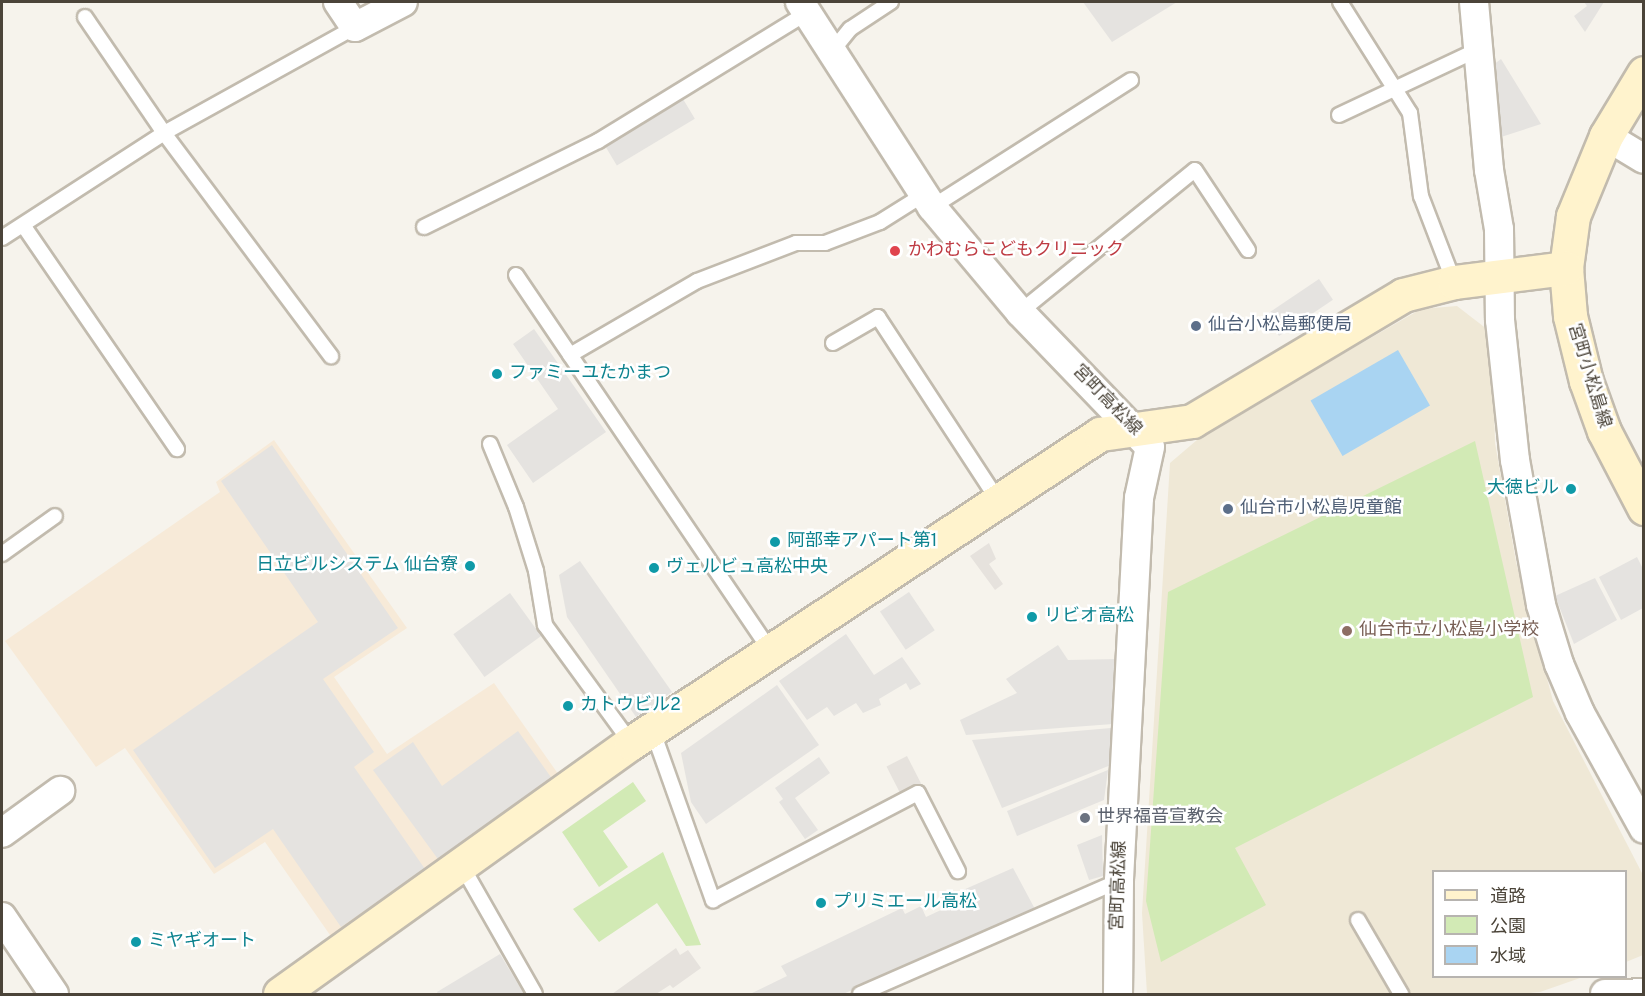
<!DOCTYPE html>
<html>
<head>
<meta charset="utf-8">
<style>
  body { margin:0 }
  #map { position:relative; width:1645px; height:996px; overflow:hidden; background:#f6f3ec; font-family:Overpass,"Noto Sans JP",sans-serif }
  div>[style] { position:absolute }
  .commercial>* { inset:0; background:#f7ead8 }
  .industrial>* { inset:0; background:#e6e2dd; transform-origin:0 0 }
  .education>* { inset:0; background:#efe8d6 }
  .green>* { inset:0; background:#d2eab5 }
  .parking>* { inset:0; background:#e5e3e0; transform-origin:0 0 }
  .water>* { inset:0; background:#a9d4f2; transform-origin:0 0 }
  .roads { filter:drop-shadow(2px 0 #c2bbae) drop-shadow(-2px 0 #c2bbae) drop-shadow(0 2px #c2bbae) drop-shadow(0 -2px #c2bbae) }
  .lane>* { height:14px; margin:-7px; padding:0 7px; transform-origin:7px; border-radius:7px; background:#fff }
  .street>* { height:28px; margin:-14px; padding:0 14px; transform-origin:14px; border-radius:14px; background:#fff }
  .secondary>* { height:33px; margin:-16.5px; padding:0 16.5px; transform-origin:16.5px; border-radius:16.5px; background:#fff3cd }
  .dots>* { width:16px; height:16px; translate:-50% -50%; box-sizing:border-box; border:3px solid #fff; border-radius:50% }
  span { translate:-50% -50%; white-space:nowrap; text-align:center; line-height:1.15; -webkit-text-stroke:5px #fff; paint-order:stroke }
  .health-label { font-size:18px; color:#be3a42 }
  .left { translate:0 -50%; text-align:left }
  .service-label { font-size:18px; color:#4e5e75 }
  .culture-label { font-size:18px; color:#0d838f }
  .right { translate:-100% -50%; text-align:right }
  .street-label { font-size:18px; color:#4b4439 }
  .education-label { font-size:18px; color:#785e54 }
  .worship-label { font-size:18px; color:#5b616d }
  .frame { position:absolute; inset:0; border:3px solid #4b4439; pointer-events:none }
  .legend { position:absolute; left:1432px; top:870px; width:195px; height:108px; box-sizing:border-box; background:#fff; border:2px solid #b7b4b0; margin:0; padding:8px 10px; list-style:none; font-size:18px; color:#4b4439 }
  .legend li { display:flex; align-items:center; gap:12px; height:30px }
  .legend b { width:30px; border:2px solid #b7b4b0 }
</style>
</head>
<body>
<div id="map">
  <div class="commercial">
    <div style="clip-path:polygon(274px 440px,407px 628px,334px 677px,387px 754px,494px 683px,561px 778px,337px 945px,265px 842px,214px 874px,125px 748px,96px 767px,5px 641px,220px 492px,216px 482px)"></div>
  </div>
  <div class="industrial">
    <div style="clip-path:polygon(989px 543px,996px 559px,989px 564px,1003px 584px,995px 590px,970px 556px)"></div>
    <div style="left:907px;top:756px;width:31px;height:23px;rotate:63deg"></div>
    <div style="clip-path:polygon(676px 948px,680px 955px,688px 950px,701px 968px,673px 988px,670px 985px,656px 994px,612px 994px)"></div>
  </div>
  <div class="education">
    <div style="clip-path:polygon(1457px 306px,1492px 333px,1495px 443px,1516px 562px,1553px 701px,1643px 875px,1643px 955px,1626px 962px,1626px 872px,1434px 872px,1434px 976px,1583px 977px,1540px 992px,1518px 994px,1147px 994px,1142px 913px,1170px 463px,1204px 434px,1421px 309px)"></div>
  </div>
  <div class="green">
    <div style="clip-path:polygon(1475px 441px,1533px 697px,1235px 848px,1266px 905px,1161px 962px,1146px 901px,1168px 592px)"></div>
    <div style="clip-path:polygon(633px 782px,646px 801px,603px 831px,628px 867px,599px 887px,562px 832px)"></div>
    <div style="clip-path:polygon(663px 852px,701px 945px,686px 946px,657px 903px,599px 942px,573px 909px)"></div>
  </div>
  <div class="parking">
    <div style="clip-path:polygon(1083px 2px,1177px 2px,1112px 42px)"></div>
    <div style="clip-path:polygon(1584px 2px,1604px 2px,1585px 32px,1574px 16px,1587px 6px)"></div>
    <div style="clip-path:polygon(1501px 59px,1541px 124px,1501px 137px,1493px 65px)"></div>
    <div style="left:683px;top:99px;width:23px;height:91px;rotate:59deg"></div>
    <div style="left:1319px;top:279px;width:25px;height:65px;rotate:56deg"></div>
    <div style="clip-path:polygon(534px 329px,606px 432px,533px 483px,507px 445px,558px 409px,513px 344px)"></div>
    <div style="clip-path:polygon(272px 445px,398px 628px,323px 679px,374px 752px,354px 767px,425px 869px,341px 927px,273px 829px,215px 868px,133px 750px,318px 622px,221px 481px)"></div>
    <div style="clip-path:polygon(1637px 557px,1643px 569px,1643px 608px,1621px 620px,1599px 577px)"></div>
    <div style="clip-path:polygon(580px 561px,672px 692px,636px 717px,567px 617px,559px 575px)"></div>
    <div style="clip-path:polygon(1595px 578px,1617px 620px,1574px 644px,1555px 596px)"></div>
    <div style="left:909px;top:592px;width:46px;height:35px;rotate:56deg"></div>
    <div style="left:510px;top:593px;width:53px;height:70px;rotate:54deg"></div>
    <div style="clip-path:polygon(846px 634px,874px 675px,902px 657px,921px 684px,910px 690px,906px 683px,879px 699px,881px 705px,863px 713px,856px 703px,834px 716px,827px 707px,807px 720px,779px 681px)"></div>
    <div style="clip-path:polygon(1058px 645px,1068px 660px,1118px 659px,1113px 724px,966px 735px,960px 720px,1017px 693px,1006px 679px)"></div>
    <div style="clip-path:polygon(777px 685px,819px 745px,706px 824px,691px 802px,681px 753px)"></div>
    <div style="clip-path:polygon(1111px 728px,1111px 765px,1002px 808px,972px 740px)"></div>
    <div style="clip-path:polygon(518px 731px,553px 780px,443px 866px,373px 770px,413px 742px,442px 786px)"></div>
    <div style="clip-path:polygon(819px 757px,830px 773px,795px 798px,818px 830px,805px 839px,779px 802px,783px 799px,775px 788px)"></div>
    <div style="clip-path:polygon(1108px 770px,1104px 800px,1017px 836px,1007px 811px)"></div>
    <div style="clip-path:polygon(1102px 835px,1103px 876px,1089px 880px,1077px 845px)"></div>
    <div style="clip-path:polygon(1013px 868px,1036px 911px,843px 994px,750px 994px,787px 976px,781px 966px,902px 908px,905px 914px,921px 906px,926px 917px,958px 902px,954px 894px)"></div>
    <div style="clip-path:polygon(500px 954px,524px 994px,438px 994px,437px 992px)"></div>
  </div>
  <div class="water">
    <div style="left:1398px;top:350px;width:64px;height:101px;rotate:60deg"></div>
  </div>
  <div class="roads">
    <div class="lane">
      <div style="left:1340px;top:2px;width:131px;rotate:57.8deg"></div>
      <div style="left:1410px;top:113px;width:84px;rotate:82.5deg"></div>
      <div style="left:1421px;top:196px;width:92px;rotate:69deg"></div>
      <div style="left:85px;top:17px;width:140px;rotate:55.7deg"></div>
      <div style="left:164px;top:133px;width:279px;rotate:53.2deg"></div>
      <div style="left:833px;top:50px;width:27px;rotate:-51deg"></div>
      <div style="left:850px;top:29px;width:49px;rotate:-33.4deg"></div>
      <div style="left:1339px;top:115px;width:155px;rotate:-25.2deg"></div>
      <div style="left:932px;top:207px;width:236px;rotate:-32.5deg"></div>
      <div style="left:23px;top:225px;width:272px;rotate:55.5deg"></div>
      <div style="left:424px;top:227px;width:194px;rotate:-26.3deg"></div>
      <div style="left:598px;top:141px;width:245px;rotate:-31.5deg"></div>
      <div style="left:2px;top:238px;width:193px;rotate:-32.9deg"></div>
      <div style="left:164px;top:133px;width:218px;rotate:-29deg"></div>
      <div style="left:516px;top:275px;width:453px;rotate:55.9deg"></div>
      <div style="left:1020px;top:312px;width:225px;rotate:-39.1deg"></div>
      <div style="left:1195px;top:170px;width:96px;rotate:56.5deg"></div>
      <div style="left:833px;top:343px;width:52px;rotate:-30deg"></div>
      <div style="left:878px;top:317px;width:221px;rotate:56.8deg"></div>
      <div style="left:570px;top:355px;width:147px;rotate:-30.2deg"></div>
      <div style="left:697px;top:281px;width:106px;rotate:-21deg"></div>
      <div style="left:796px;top:243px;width:29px"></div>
      <div style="left:825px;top:243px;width:59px;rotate:-20.9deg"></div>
      <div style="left:880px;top:222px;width:51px;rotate:-32.1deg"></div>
      <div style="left:490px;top:444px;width:68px;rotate:67.6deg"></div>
      <div style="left:516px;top:507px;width:67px;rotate:72.6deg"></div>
      <div style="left:536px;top:571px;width:55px;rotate:80.5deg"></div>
      <div style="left:545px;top:625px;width:146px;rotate:53.9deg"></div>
      <div style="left:2px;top:554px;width:65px;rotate:-35.6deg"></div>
      <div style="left:652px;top:729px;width:182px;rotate:70.4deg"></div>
      <div style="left:713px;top:900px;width:231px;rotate:-27.6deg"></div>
      <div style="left:918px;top:793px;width:88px;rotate:62.9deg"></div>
      <div style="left:462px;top:866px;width:147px;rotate:60.3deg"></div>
      <div style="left:1358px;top:920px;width:86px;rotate:59.8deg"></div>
      <div style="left:860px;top:994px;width:283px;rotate:-23.6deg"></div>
    </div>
    <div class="street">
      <div style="left:338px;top:2px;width:30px;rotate:56deg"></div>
      <div style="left:355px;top:27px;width:54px;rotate:-27.5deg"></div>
      <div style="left:800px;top:2px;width:244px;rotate:57.2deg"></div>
      <div style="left:932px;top:207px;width:137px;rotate:50deg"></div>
      <div style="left:1020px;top:312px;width:187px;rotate:46.1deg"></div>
      <div style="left:1150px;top:447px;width:52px;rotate:102.2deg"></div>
      <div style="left:1139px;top:498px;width:384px;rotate:93deg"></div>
      <div style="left:1119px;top:881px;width:113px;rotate:90.5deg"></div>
      <div style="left:1474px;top:2px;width:169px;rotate:84.9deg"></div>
      <div style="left:1489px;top:170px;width:60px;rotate:80.4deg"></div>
      <div style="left:1499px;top:229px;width:91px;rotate:89.4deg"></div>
      <div style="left:1500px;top:320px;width:141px;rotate:83.9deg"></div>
      <div style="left:1515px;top:460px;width:147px;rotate:79.8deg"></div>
      <div style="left:1541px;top:605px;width:62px;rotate:73deg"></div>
      <div style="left:1559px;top:664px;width:53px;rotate:66.8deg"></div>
      <div style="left:1580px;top:713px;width:132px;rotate:61.1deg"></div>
      <div style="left:1606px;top:136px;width:44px;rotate:31.2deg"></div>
      <div style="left:2px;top:833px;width:72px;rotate:-35.9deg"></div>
      <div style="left:2px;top:917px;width:93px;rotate:56deg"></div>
      <div style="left:1605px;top:994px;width:39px;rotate:-1deg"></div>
    </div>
    <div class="secondary">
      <div style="left:1644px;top:73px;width:74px;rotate:121.1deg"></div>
      <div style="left:1606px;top:136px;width:87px;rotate:112.4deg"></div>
      <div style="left:1573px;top:216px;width:52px;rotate:97.7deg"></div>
      <div style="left:1566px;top:268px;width:48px;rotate:85.2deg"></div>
      <div style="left:1570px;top:316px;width:67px;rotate:76.2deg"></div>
      <div style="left:1586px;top:381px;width:53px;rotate:70.2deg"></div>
      <div style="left:1604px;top:431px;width:87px;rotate:62.5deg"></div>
      <div style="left:280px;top:994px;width:432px;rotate:-35.6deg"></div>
      <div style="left:631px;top:743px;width:562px;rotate:-33.38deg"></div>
      <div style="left:1100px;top:434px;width:93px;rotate:-8deg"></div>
      <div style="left:1192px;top:421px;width:246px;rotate:-30.8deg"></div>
      <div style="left:1403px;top:295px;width:53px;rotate:-14.3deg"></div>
      <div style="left:1454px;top:282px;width:113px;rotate:-7.1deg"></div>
    </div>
  </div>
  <div class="dots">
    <div style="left:895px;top:251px;background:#e0444e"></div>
    <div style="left:1196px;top:326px;background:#5c6f8a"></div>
    <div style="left:497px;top:374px;background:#0f9aa8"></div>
    <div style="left:1571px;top:489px;background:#0f9aa8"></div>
    <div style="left:1228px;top:509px;background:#5c6f8a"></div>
    <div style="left:775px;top:542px;background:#0f9aa8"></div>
    <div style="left:470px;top:566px;background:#0f9aa8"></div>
    <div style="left:654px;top:568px;background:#0f9aa8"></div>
    <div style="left:1032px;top:617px;background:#0f9aa8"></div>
    <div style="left:1347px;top:631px;background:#8d6e63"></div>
    <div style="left:568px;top:706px;background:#0f9aa8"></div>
    <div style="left:1085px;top:818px;background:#6b7280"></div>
    <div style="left:821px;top:903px;background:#0f9aa8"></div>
    <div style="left:136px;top:942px;background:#0f9aa8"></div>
  </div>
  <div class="health-label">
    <span class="left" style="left:908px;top:251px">かわむらこどもクリニック</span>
  </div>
  <div class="service-label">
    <span class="left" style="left:1208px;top:326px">仙台小松島郵便局</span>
    <span class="left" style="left:1240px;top:509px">仙台市小松島児童館</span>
  </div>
  <div class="culture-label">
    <span class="left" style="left:509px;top:374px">ファミーユたかまつ</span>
    <span class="right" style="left:1559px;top:489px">大徳ビル</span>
    <span class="left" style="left:787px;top:542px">阿部幸アパート第1</span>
    <span class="right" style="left:458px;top:566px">日立ビルシステム 仙台寮</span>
    <span class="left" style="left:666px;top:568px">ヴェルビュ高松中央</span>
    <span class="left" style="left:1044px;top:617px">リビオ高松</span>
    <span class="left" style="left:580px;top:706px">カトウビル2</span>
    <span class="left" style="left:833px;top:903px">プリミエール高松</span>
    <span class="left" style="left:148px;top:942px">ミヤギオート</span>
  </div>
  <div class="street-label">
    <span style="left:1588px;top:376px;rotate:73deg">宮町小松島線</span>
    <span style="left:1106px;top:401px;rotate:46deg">宮町高松線</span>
    <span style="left:1120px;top:886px;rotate:-88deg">宮町高松線</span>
  </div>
  <div class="education-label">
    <span class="left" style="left:1359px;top:631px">仙台市立小松島小学校</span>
  </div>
  <div class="worship-label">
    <span class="left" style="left:1097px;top:818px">世界福音宣教会</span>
  </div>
  <div class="frame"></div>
  <ul class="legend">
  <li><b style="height:8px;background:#fff3cd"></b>道路</li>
  <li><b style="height:16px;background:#d2eab5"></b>公園</li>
  <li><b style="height:16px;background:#a9d4f2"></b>水域</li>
  </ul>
</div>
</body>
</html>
